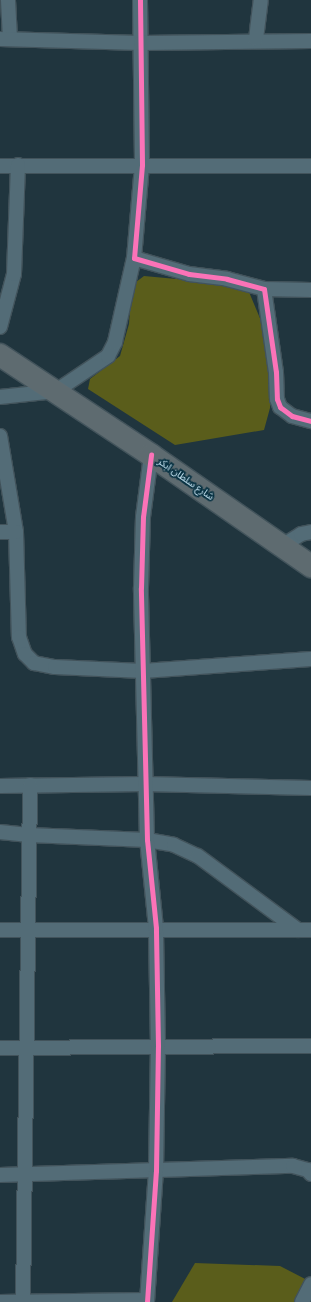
<!DOCTYPE html>
<html>
<head>
<meta charset="utf-8">
<style>
  body { margin:0 }
  #map { position:relative; width:311px; height:1302px; overflow:hidden; background:#20353e; font-family:"Roboto Condensed","Noto Sans Arabic",sans-serif }
  div>[style] { position:absolute }
  .green>* { inset:0; background:#5a5d1b }
  .roads { filter:drop-shadow(1px 0 #42535b) drop-shadow(-1px 0 #42535b) drop-shadow(0 1px #42535b) drop-shadow(0 -1px #42535b) }
  .minor>* { height:14px; margin:-7px; padding:0 7px; transform-origin:7px; border-radius:7px; background:#536c77 }
  .trunk>* { height:22px; margin:-11px; padding:0 11px; transform-origin:11px; border-radius:11px; background:#5e6b70 }
  .cycleway>* { height:5px; margin:-2.5px; padding:0 2.5px; transform-origin:2.5px; border-radius:2.5px; background:#fb73b8 }
  span { translate:-50% -50%; white-space:nowrap; text-align:center; line-height:1.15; -webkit-text-stroke:3.5px #063041; paint-order:stroke }
  .street-label { font-size:10px; color:#d3effd }
</style>
</head>
<body>
<div id="map">
  <div class="green">
    <div style="clip-path:polygon(144px 276px,220px 283px,249px 292px,267px 335px,271px 393px,270px 408px,264px 430px,175px 445px,88px 389px,90px 379px,120px 356px,129px 324px,131px 296px,136px 282px)"></div>
    <div style="clip-path:polygon(195px 1263px,280px 1266px,311px 1282px,311px 1302px,172px 1302px)"></div>
  </div>
  <div class="roads">
    <div class="minor">
      <div style="left:8px;top:0;width:39px;rotate:87deg"></div>
      <div style="left:140px;top:0;width:165px;rotate:89.3deg"></div>
      <div style="left:142px;top:165px;width:93px;rotate:94.9deg"></div>
      <div style="left:134px;top:258px;width:57px;rotate:16.2deg"></div>
      <div style="left:189px;top:274px;width:38px;rotate:7deg"></div>
      <div style="left:227px;top:279px;width:38px;rotate:15deg"></div>
      <div style="left:264px;top:289px;width:84px;rotate:81.8deg"></div>
      <div style="left:276px;top:372px;width:27px;rotate:88deg"></div>
      <div style="left:277px;top:399px;width:9px;rotate:69deg"></div>
      <div style="left:280px;top:407px;width:15px;rotate:37deg"></div>
      <div style="left:292px;top:416px;width:20px;rotate:15deg"></div>
      <div style="left:0;top:39px;width:141px;rotate:1.6deg"></div>
      <div style="left:141px;top:43px;width:170px;rotate:-0.7deg"></div>
      <div style="left:256px;top:39px;width:39px;rotate:-83deg"></div>
      <div style="left:0;top:166px;width:311px"></div>
      <div style="left:264px;top:289px;width:47px;rotate:1.2deg"></div>
      <div style="left:0;top:327px;width:55px;rotate:-75.2deg"></div>
      <div style="left:14px;top:274px;width:109px;rotate:-87.9deg"></div>
      <div style="left:0;top:397px;width:56px;rotate:-6.1deg"></div>
      <div style="left:56px;top:391px;width:63px;rotate:-33.9deg"></div>
      <div style="left:108px;top:356px;width:16px;rotate:-63deg"></div>
      <div style="left:115px;top:342px;width:86px;rotate:-77.3deg"></div>
      <div style="left:0;top:436px;width:97px;rotate:80.5deg"></div>
      <div style="left:16px;top:532px;width:105px;rotate:88.4deg"></div>
      <div style="left:19px;top:637px;width:18px;rotate:71deg"></div>
      <div style="left:25px;top:654px;width:13px;rotate:45deg"></div>
      <div style="left:34px;top:663px;width:21px;rotate:11deg"></div>
      <div style="left:55px;top:667px;width:88px;rotate:2.6deg"></div>
      <div style="left:143px;top:671px;width:168px;rotate:-4.1deg"></div>
      <div style="left:0;top:532px;width:16px"></div>
      <div style="left:282px;top:546px;width:22px;rotate:-32deg"></div>
      <div style="left:301px;top:534px;width:10px;rotate:-11deg"></div>
      <div style="left:0;top:786px;width:145px;rotate:-0.8deg"></div>
      <div style="left:145px;top:784px;width:166px;rotate:1.4deg"></div>
      <div style="left:0;top:832px;width:29px;rotate:6deg"></div>
      <div style="left:29px;top:835px;width:118px;rotate:2.4deg"></div>
      <div style="left:147px;top:840px;width:27px;rotate:10deg"></div>
      <div style="left:174px;top:845px;width:26px;rotate:25deg"></div>
      <div style="left:198px;top:856px;width:124px;rotate:36.5deg"></div>
      <div style="left:0;top:930px;width:311px"></div>
      <div style="left:0;top:1048px;width:311px;rotate:-0.4deg"></div>
      <div style="left:0;top:1175px;width:293px;rotate:-1.8deg"></div>
      <div style="left:293px;top:1166px;width:16px;rotate:15deg"></div>
      <div style="left:308px;top:1170px;width:5px;rotate:53deg"></div>
      <div style="left:0;top:1302px;width:147px;rotate:-0.8deg"></div>
      <div style="left:23px;top:1302px;width:517px;rotate:-89.22deg"></div>
      <div style="left:147px;top:1302px;width:131px;rotate:-86.1deg"></div>
      <div style="left:156px;top:1171px;width:125px;rotate:-89.1deg"></div>
      <div style="left:158px;top:1046px;width:118px;rotate:-91deg"></div>
      <div style="left:156px;top:928px;width:88px;rotate:-95.8deg"></div>
      <div style="left:147px;top:840px;width:252px;rotate:-91.4deg"></div>
      <div style="left:141px;top:588px;width:71px;rotate:-88.4deg"></div>
      <div style="left:143px;top:517px;width:63px;rotate:-82.6deg"></div>
      <div style="left:302px;top:1302px;width:20px;rotate:-63deg"></div>
    </div>
    <div class="trunk">
      <div style="left:0;top:355px;width:181px;rotate:33.5deg"></div>
      <div style="left:151px;top:455px;width:195px;rotate:34.8deg"></div>
    </div>
  </div>
  <div class="cycleway">
    <div style="left:140px;top:0;width:165px;rotate:89.3deg"></div>
    <div style="left:142px;top:165px;width:93px;rotate:94.9deg"></div>
    <div style="left:134px;top:258px;width:57px;rotate:16.2deg"></div>
    <div style="left:189px;top:274px;width:38px;rotate:7deg"></div>
    <div style="left:227px;top:279px;width:38px;rotate:15deg"></div>
    <div style="left:264px;top:289px;width:84px;rotate:81.8deg"></div>
    <div style="left:276px;top:372px;width:27px;rotate:88deg"></div>
    <div style="left:277px;top:399px;width:9px;rotate:69deg"></div>
    <div style="left:280px;top:407px;width:15px;rotate:37deg"></div>
    <div style="left:292px;top:416px;width:20px;rotate:15deg"></div>
    <div style="left:147px;top:1302px;width:131px;rotate:-86.1deg"></div>
    <div style="left:156px;top:1171px;width:125px;rotate:-89.1deg"></div>
    <div style="left:158px;top:1046px;width:118px;rotate:-91deg"></div>
    <div style="left:156px;top:928px;width:88px;rotate:-95.8deg"></div>
    <div style="left:147px;top:840px;width:252px;rotate:-91.4deg"></div>
    <div style="left:141px;top:588px;width:71px;rotate:-88.4deg"></div>
    <div style="left:143px;top:517px;width:63px;rotate:-82.6deg"></div>
  </div>
  <div class="street-label">
    <span style="left:186px;top:479px;rotate:35deg">شارع سلطان ابكر</span>
  </div>
</div>
</body>
</html>
